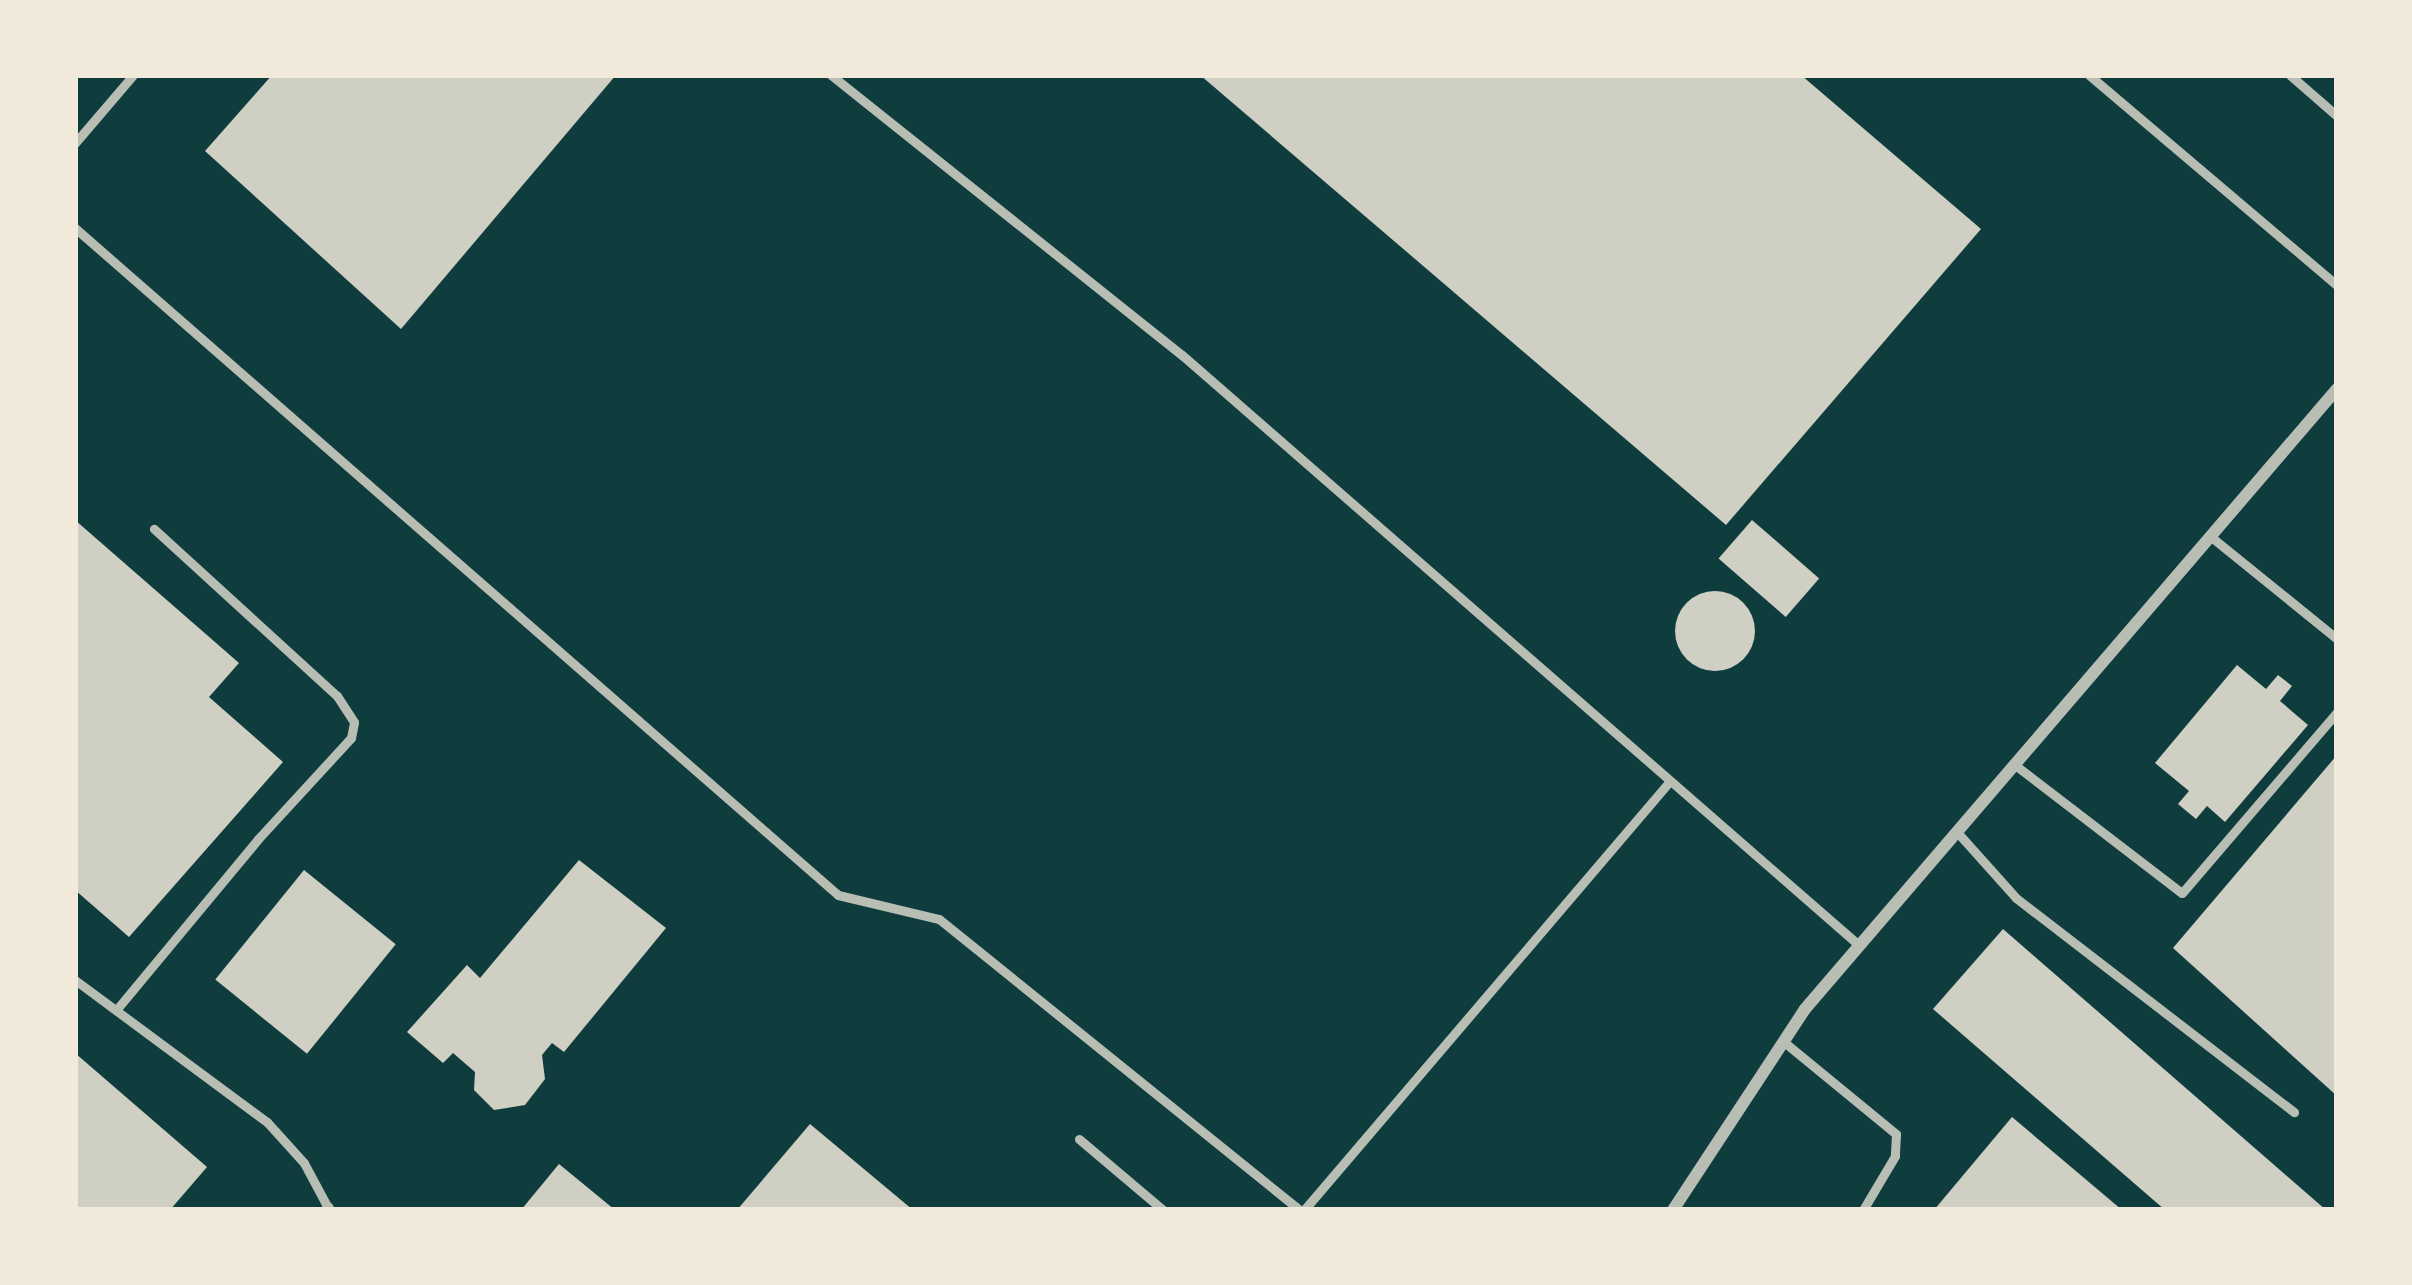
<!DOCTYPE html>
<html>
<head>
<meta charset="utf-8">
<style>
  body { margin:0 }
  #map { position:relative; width:2412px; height:1285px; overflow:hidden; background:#0f3d3e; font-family:Arial,sans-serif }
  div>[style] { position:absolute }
  .building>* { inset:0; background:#cfcfc3; transform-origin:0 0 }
  .round { border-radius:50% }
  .service>* { height:9px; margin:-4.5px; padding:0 4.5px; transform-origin:4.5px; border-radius:4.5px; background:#b8beb3 }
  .minor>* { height:12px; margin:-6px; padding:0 6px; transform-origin:6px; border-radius:6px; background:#b8beb3 }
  span { translate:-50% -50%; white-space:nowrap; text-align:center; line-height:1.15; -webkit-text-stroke:10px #f1e9da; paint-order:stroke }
  .frame { position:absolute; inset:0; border:78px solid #f1e9da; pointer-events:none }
</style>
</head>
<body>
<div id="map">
  <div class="building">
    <div style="clip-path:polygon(272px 75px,616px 75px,401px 329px,205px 151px)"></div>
    <div style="clip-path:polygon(1200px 75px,1801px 75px,1981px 229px,1726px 525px)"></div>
    <div style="clip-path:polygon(75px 520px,239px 663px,209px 697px,283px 762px,129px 937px,75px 890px)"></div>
    <div style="left:1752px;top:520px;width:89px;height:51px;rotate:41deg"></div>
    <div class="round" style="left:1675px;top:591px;width:80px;height:80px"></div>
    <div style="clip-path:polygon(2237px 665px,2266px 689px,2278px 675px,2292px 686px,2280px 701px,2308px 725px,2225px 822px,2207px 806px,2196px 819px,2178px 804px,2189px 791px,2155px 763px)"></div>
    <div style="clip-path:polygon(2337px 755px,2337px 1096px,2173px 948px)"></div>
    <div style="clip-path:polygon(579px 860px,666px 928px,564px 1052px,552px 1043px,542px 1055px,545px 1079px,525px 1105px,494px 1110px,474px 1090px,475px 1072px,453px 1053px,443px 1063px,407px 1032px,467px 965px,480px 978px)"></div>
    <div style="left:304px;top:870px;width:118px;height:141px;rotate:39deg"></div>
    <div style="clip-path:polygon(2003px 929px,2326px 1210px,2165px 1210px,1933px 1009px)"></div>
    <div style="clip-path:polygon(75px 1053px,207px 1167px,170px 1210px,75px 1210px)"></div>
    <div style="clip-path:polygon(2012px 1117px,2122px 1210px,1934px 1210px)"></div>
    <div style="clip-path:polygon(810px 1124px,913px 1210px,737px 1210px)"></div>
    <div style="clip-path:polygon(559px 1164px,615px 1210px,521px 1210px)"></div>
  </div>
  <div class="service">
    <div style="left:831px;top:75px;width:449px;rotate:38.6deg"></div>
    <div style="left:1182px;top:355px;width:899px;rotate:41.08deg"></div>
    <div style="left:2089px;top:75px;width:325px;rotate:40.3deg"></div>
    <div style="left:2290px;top:75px;width:62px;rotate:41.1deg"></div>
    <div style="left:75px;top:143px;width:89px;rotate:-49.5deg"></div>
    <div style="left:75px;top:228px;width:1013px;rotate:41.16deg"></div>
    <div style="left:838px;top:895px;width:104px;rotate:13.4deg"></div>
    <div style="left:939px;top:919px;width:464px;rotate:38.9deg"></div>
    <div style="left:2210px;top:536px;width:164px;rotate:39deg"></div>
    <div style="left:2015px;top:765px;width:210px;rotate:37.5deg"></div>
    <div style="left:2182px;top:893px;width:238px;rotate:-49.4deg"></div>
    <div style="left:1957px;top:832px;width:89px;rotate:48.2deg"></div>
    <div style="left:2016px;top:898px;width:351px;rotate:37.6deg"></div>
    <div style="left:75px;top:980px;width:239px;rotate:36.5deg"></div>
    <div style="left:267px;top:1122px;width:55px;rotate:47.9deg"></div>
    <div style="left:304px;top:1163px;width:51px;rotate:61.9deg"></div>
    <div style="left:117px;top:1009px;width:221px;rotate:-50.3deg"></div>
    <div style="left:258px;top:839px;width:137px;rotate:-47.4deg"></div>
    <div style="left:351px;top:738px;width:16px;rotate:-79deg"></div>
    <div style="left:354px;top:722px;width:31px;rotate:-123deg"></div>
    <div style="left:337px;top:696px;width:248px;rotate:-137.6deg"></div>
    <div style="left:1784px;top:1042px;width:145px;rotate:39.4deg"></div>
    <div style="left:1896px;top:1134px;width:22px;rotate:93deg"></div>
    <div style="left:1895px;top:1156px;width:63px;rotate:120.7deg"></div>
    <div style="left:1079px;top:1139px;width:110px;rotate:40.2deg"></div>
    <div style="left:1304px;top:1210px;width:564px;rotate:-49.53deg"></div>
  </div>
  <div class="minor">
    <div style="left:327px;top:1210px;width:2px;rotate:-63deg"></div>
    <div style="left:1673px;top:1210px;width:240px;rotate:-56.7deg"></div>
    <div style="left:1805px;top:1009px;width:817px;rotate:-49.37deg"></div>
  </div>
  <div class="frame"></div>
</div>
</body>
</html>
